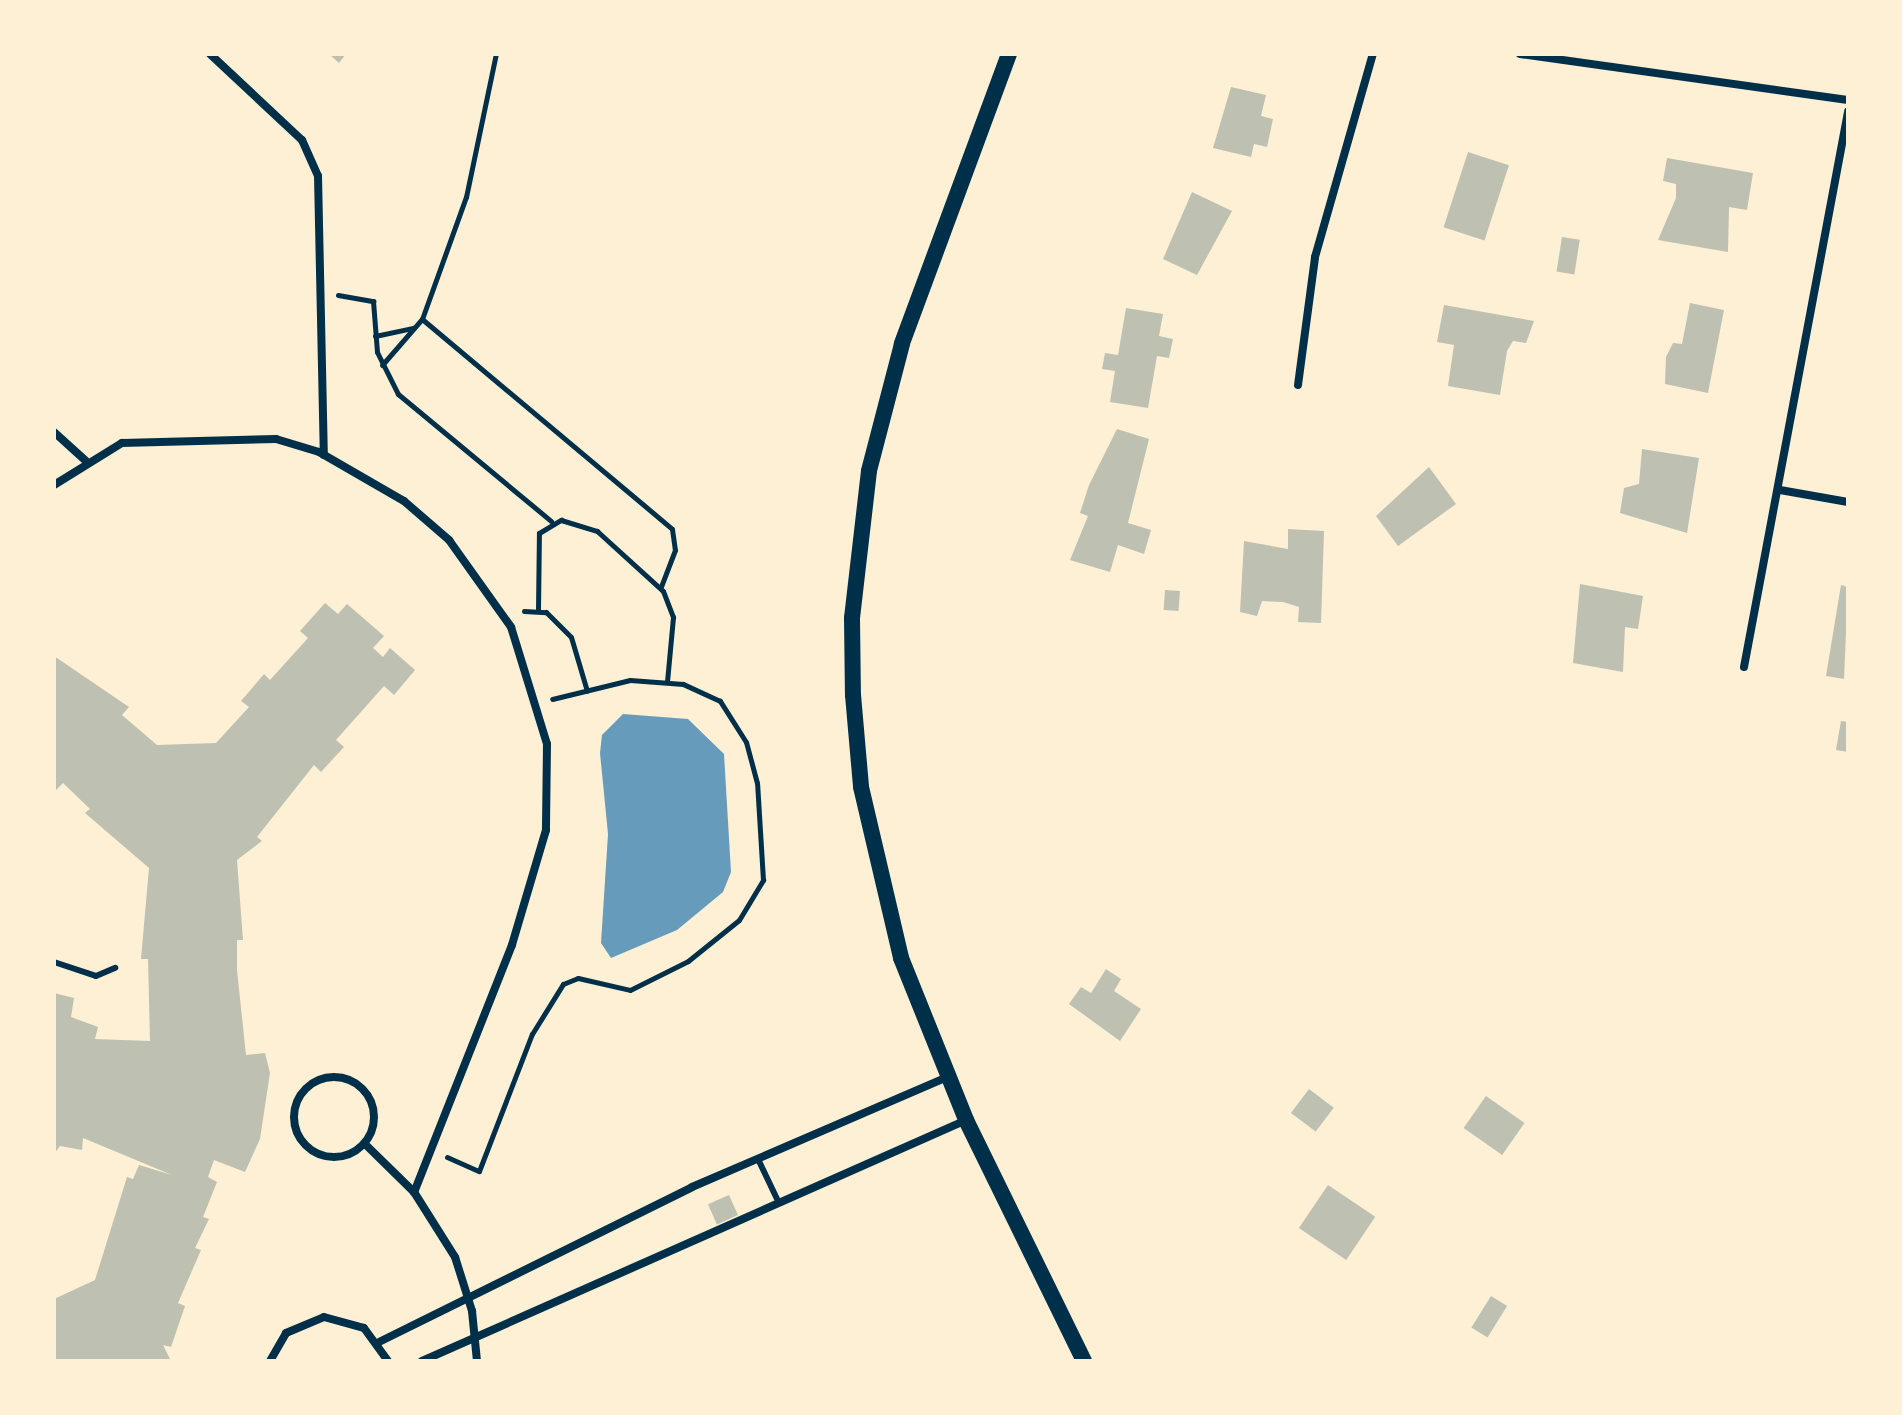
<!DOCTYPE html>
<html>
<head>
<meta charset="utf-8">
<style>
  body { margin:0 }
  #map { position:relative; width:1902px; height:1415px; overflow:hidden; background:#fdf0d5; font-family:Rubik,sans-serif }
  div>[style] { position:absolute }
  .water>* { inset:0; background:#669bbc }
  .building>* { inset:0; background:#bec0b2; transform-origin:0 0 }
  .path>* { height:5px; margin:-2.5px; padding:0 2.5px; transform-origin:2.5px; border-radius:2.5px; background:#003049 }
  .service>* { height:6px; margin:-3px; padding:0 3px; transform-origin:3px; border-radius:3px; background:#003049 }
  .minor>* { height:8px; margin:-4px; padding:0 4px; transform-origin:4px; border-radius:4px; background:#003049 }
  .minor>.ring { margin:-4px; padding:0; box-sizing:content-box; background:none; border:8px solid #003049; border-radius:50% }
  .secondary>* { height:16px; margin:-8px; padding:0 8px; transform-origin:8px; border-radius:8px; background:#003049 }
  span { translate:-50% -50%; white-space:nowrap; text-align:center; line-height:1.15; -webkit-text-stroke:8px #fdf0d5; paint-order:stroke }
  .frame { position:absolute; inset:0; border:56px solid #fdf0d5; pointer-events:none }
</style>
</head>
<body>
<div id="map">
  <div class="water">
    <div style="clip-path:polygon(623px 714px,688px 719px,724px 754px,731px 872px,723px 892px,677px 930px,611px 958px,601px 943px,608px 834px,600px 753px,602px 735px)"></div>
  </div>
  <div class="building">
    <div style="clip-path:polygon(329px 54px,346px 54px,339px 63px)"></div>
    <div style="clip-path:polygon(1231px 87px,1266px 95px,1261px 116px,1273px 119px,1267px 147px,1254px 144px,1251px 157px,1213px 148px)"></div>
    <div style="left:1468px;top:152px;width:43px;height:79px;rotate:18deg"></div>
    <div style="clip-path:polygon(1667px 158px,1753px 173px,1747px 210px,1729px 207px,1728px 252px,1658px 240px,1676px 198px,1676px 184px,1663px 181px)"></div>
    <div style="clip-path:polygon(1192px 192px,1232px 211px,1197px 275px,1163px 259px)"></div>
    <div style="left:1562px;top:237px;width:18px;height:35px;rotate:9deg"></div>
    <div style="clip-path:polygon(1690px 303px,1724px 310px,1708px 393px,1665px 384px,1666px 357px,1673px 343px,1682px 344px)"></div>
    <div style="clip-path:polygon(1444px 305px,1534px 321px,1526px 343px,1513px 341px,1507px 351px,1500px 395px,1448px 386px,1454px 345px,1437px 342px)"></div>
    <div style="clip-path:polygon(1126px 308px,1163px 314px,1159px 336px,1173px 339px,1169px 358px,1157px 356px,1148px 408px,1110px 402px,1115px 371px,1102px 369px,1105px 353px,1118px 355px)"></div>
    <div style="clip-path:polygon(1117px 429px,1149px 439px,1128px 523px,1151px 530px,1144px 554px,1118px 545px,1110px 572px,1070px 560px,1088px 516px,1080px 513px,1089px 485px)"></div>
    <div style="clip-path:polygon(1642px 449px,1699px 458px,1687px 533px,1620px 513px,1624px 488px,1639px 484px)"></div>
    <div style="clip-path:polygon(1429px 467px,1456px 504px,1398px 546px,1376px 516px)"></div>
    <div style="clip-path:polygon(1288px 529px,1324px 531px,1321px 623px,1298px 622px,1299px 607px,1283px 602px,1262px 601px,1257px 616px,1240px 612px,1244px 541px,1288px 549px)"></div>
    <div style="clip-path:polygon(1580px 584px,1643px 596px,1638px 629px,1625px 627px,1623px 672px,1573px 663px)"></div>
    <div style="clip-path:polygon(1841px 585px,1848px 587px,1844px 679px,1826px 676px)"></div>
    <div style="left:1165px;top:590px;width:15px;height:20px;rotate:4deg"></div>
    <div style="clip-path:polygon(325px 603px,338px 614px,347px 604px,384px 636px,373px 648px,383px 657px,390px 648px,415px 670px,394px 695px,384px 686px,336px 740px,344px 747px,321px 772px,314px 765px,257px 837px,262px 841px,237px 860px,243px 940px,237px 940px,237px 970px,246px 1055px,265px 1053px,270px 1073px,260px 1139px,245px 1172px,214px 1160px,208px 1177px,217px 1182px,203px 1217px,209px 1219px,195px 1248px,201px 1250px,178px 1303px,185px 1306px,171px 1347px,163px 1345px,171px 1361px,54px 1361px,54px 1299px,95px 1280px,127px 1177px,133px 1179px,139px 1165px,172px 1175px,83px 1138px,82px 1150px,60px 1146px,54px 1154px,54px 993px,74px 998px,71px 1017px,98px 1027px,95px 1039px,150px 1041px,148px 959px,141px 959px,149px 868px,85px 813px,90px 809px,63px 783px,54px 792px,54px 656px,129px 707px,122px 715px,157px 745px,216px 743px,249px 707px,241px 701px,264px 674px,270px 680px,308px 638px,300px 631px)"></div>
    <div style="clip-path:polygon(1841px 721px,1848px 722px,1848px 752px,1836px 750px)"></div>
    <div style="clip-path:polygon(1106px 969px,1121px 979px,1114px 991px,1141px 1009px,1120px 1041px,1069px 1004px,1081px 987px,1091px 993px)"></div>
    <div style="left:1309px;top:1089px;width:31px;height:30px;rotate:37deg"></div>
    <div style="left:1486px;top:1096px;width:47px;height:39px;rotate:35deg"></div>
    <div style="left:1328px;top:1185px;width:57px;height:52px;rotate:34deg"></div>
    <div style="left:729px;top:1195px;width:22px;height:23px;rotate:66deg"></div>
    <div style="left:1491px;top:1296px;width:19px;height:37px;rotate:32deg"></div>
  </div>
  <div class="path">
    <div style="left:338px;top:295px;width:36px;rotate:10deg"></div>
    <div style="left:373px;top:301px;width:51px;rotate:85.5deg"></div>
    <div style="left:377px;top:352px;width:47px;rotate:63.4deg"></div>
    <div style="left:398px;top:394px;width:199px;rotate:39.7deg"></div>
    <div style="left:422px;top:319px;width:326px;rotate:40deg"></div>
    <div style="left:672px;top:529px;width:21px;rotate:82deg"></div>
    <div style="left:675px;top:550px;width:40px;rotate:111deg"></div>
    <div style="left:375px;top:336px;width:39px;rotate:-12deg"></div>
    <div style="left:382px;top:365px;width:61px;rotate:-49deg"></div>
    <div style="left:422px;top:319px;width:130px;rotate:-70.2deg"></div>
    <div style="left:466px;top:197px;width:146px;rotate:-78.2deg"></div>
    <div style="left:538px;top:610px;width:77px;rotate:-89.3deg"></div>
    <div style="left:539px;top:533px;width:26px;rotate:-31deg"></div>
    <div style="left:561px;top:520px;width:38px;rotate:17deg"></div>
    <div style="left:597px;top:531px;width:89px;rotate:42.3deg"></div>
    <div style="left:663px;top:591px;width:28px;rotate:69deg"></div>
    <div style="left:673px;top:617px;width:65px;rotate:95.3deg"></div>
    <div style="left:524px;top:611px;width:22px;rotate:3deg"></div>
    <div style="left:546px;top:612px;width:35px;rotate:45deg"></div>
    <div style="left:571px;top:637px;width:56px;rotate:73.5deg"></div>
    <div style="left:447px;top:1157px;width:35px;rotate:24deg"></div>
    <div style="left:479px;top:1171px;width:147px;rotate:-68.9deg"></div>
    <div style="left:532px;top:1034px;width:59px;rotate:-58.2deg"></div>
    <div style="left:563px;top:984px;width:16px;rotate:-22deg"></div>
    <div style="left:578px;top:978px;width:53px;rotate:13deg"></div>
    <div style="left:630px;top:990px;width:65px;rotate:-26.6deg"></div>
    <div style="left:688px;top:961px;width:65px;rotate:-38.8deg"></div>
    <div style="left:739px;top:920px;width:47px;rotate:-59deg"></div>
    <div style="left:763px;top:880px;width:97px;rotate:-93.5deg"></div>
    <div style="left:757px;top:783px;width:42px;rotate:-105deg"></div>
    <div style="left:746px;top:742px;width:49px;rotate:-122.4deg"></div>
    <div style="left:720px;top:701px;width:41px;rotate:-155.3deg"></div>
    <div style="left:683px;top:684px;width:53px;rotate:-175.7deg"></div>
    <div style="left:630px;top:680px;width:80px;rotate:166.3deg"></div>
  </div>
  <div class="service">
    <div style="left:54px;top:962px;width:44px;rotate:18.4deg"></div>
    <div style="left:96px;top:976px;width:21px;rotate:-23deg"></div>
    <div style="left:758px;top:1159px;width:47px;rotate:64.5deg"></div>
  </div>
  <div class="minor">
    <div style="left:210px;top:54px;width:126px;rotate:43.1deg"></div>
    <div style="left:302px;top:140px;width:39px;rotate:66deg"></div>
    <div style="left:318px;top:176px;width:279px;rotate:88.8deg"></div>
    <div style="left:1520px;top:54px;width:331px;rotate:8deg"></div>
    <div style="left:1298px;top:385px;width:129px;rotate:-82.4deg"></div>
    <div style="left:1315px;top:257px;width:211px;rotate:-74.1deg"></div>
    <div style="left:54px;top:432px;width:42px;rotate:42.1deg"></div>
    <div style="left:54px;top:485px;width:80px;rotate:-31.7deg"></div>
    <div style="left:122px;top:443px;width:154px;rotate:-1.5deg"></div>
    <div style="left:276px;top:439px;width:45px;rotate:16.8deg"></div>
    <div style="left:319px;top:452px;width:98px;rotate:30deg"></div>
    <div style="left:404px;top:501px;width:60px;rotate:40.9deg"></div>
    <div style="left:449px;top:540px;width:107px;rotate:54.5deg"></div>
    <div style="left:511px;top:627px;width:122px;rotate:72.9deg"></div>
    <div style="left:547px;top:744px;width:86px;rotate:90.7deg"></div>
    <div style="left:546px;top:830px;width:120px;rotate:106.5deg"></div>
    <div style="left:512px;top:945px;width:266px;rotate:111.6deg"></div>
    <div style="left:1780px;top:490px;width:69px;rotate:10deg"></div>
    <div style="left:1744px;top:667px;width:565px;rotate:-79.39deg"></div>
    <div class="ring" style="left:294px;top:1077px;width:72px;height:72px"></div>
    <div style="left:365px;top:1144px;width:69px;rotate:44.4deg"></div>
    <div style="left:414px;top:1192px;width:77px;rotate:57.8deg"></div>
    <div style="left:455px;top:1257px;width:57px;rotate:72.5deg"></div>
    <div style="left:472px;top:1311px;width:50px;rotate:84.3deg"></div>
    <div style="left:379px;top:1342px;width:349px;rotate:-26.3deg"></div>
    <div style="left:692px;top:1187px;width:279px;rotate:-23.3deg"></div>
    <div style="left:270px;top:1361px;width:32px;rotate:-60deg"></div>
    <div style="left:286px;top:1333px;width:41px;rotate:-22.8deg"></div>
    <div style="left:324px;top:1317px;width:41px;rotate:15.4deg"></div>
    <div style="left:364px;top:1328px;width:41px;rotate:54deg"></div>
    <div style="left:422px;top:1361px;width:595px;rotate:-23.89deg"></div>
  </div>
  <div class="secondary">
    <div style="left:1009px;top:54px;width:309px;rotate:110.3deg"></div>
    <div style="left:902px;top:344px;width:131px;rotate:104.6deg"></div>
    <div style="left:869px;top:471px;width:148px;rotate:96.6deg"></div>
    <div style="left:852px;top:618px;width:77px;rotate:89.3deg"></div>
    <div style="left:853px;top:695px;width:92px;rotate:85deg"></div>
    <div style="left:861px;top:787px;width:176px;rotate:76.8deg"></div>
    <div style="left:901px;top:958px;width:175px;rotate:68.1deg"></div>
    <div style="left:966px;top:1120px;width:268px;rotate:63.9deg"></div>
  </div>
  <div class="frame"></div>
</div>
</body>
</html>
